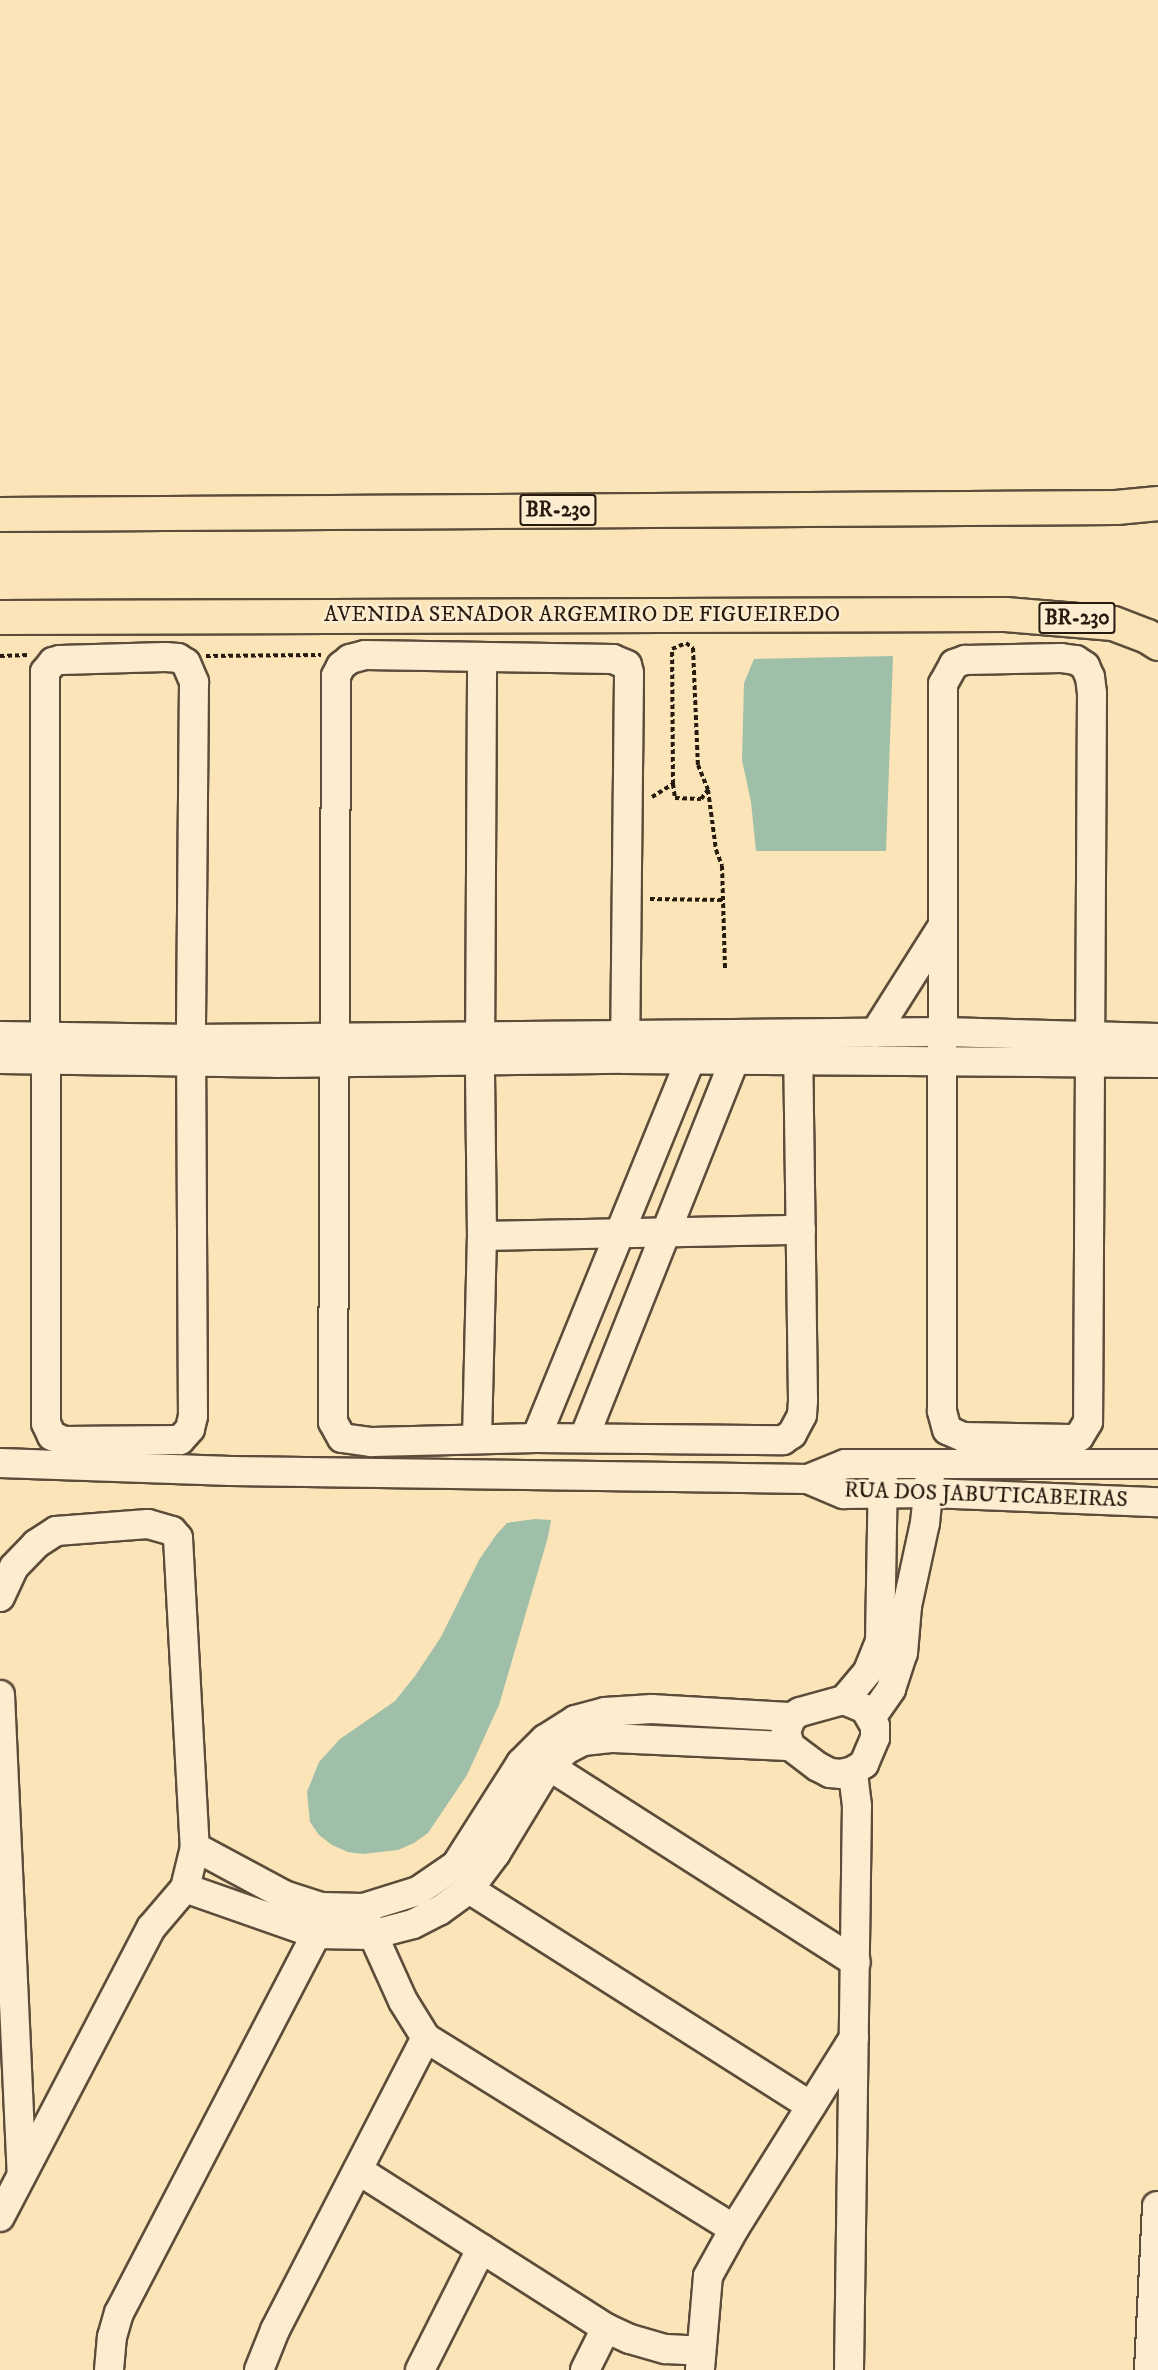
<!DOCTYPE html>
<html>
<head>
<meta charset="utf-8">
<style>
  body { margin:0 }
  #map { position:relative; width:1158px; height:2370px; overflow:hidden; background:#fae4b8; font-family:"IM FELL DW Pica",serif }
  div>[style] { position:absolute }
  .water>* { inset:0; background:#9fbfa9 }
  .path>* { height:4px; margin-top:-2px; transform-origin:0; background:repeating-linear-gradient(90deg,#271b10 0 4.5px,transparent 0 7.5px) }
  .roads { filter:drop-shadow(2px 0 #5c4d3a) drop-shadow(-2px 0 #5c4d3a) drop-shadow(0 2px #5c4d3a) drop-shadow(0 -2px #5c4d3a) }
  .minor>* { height:28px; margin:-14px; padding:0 14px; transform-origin:14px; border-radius:14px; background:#fcedd1 }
  .highway>* { height:33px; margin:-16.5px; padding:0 16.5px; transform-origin:16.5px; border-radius:16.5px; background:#fae4b8 }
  span { translate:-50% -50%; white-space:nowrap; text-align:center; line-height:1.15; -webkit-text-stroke:5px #fcedd1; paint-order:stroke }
  .shield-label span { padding:2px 4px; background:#fcedd1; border:2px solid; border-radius:4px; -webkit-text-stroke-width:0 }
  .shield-label { font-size:21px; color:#271b10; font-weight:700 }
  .street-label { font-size:22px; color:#271b10 }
</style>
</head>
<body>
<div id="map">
  <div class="water">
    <div style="clip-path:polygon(893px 656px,886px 851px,756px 851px,751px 802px,742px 760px,744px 683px,754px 659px)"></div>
    <div style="clip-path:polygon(535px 1519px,551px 1520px,548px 1537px,499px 1705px,467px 1775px,428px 1833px,414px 1843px,398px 1850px,363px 1854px,348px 1852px,332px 1845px,319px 1835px,310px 1822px,307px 1792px,319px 1762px,340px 1739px,395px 1701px,415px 1676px,441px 1637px,479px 1560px,496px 1535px,507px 1523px)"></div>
  </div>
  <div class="path">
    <div style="left:0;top:656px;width:29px;rotate:-2deg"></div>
    <div style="left:206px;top:656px;width:115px;rotate:-0.5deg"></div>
    <div style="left:673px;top:784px;width:14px;rotate:82deg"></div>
    <div style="left:675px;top:798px;width:26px;rotate:2deg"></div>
    <div style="left:701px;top:799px;width:11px;rotate:-52deg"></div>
    <div style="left:652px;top:797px;width:25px;rotate:-32deg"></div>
    <div style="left:673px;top:784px;width:135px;rotate:-90.4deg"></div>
    <div style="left:672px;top:649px;width:15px;rotate:-23deg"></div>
    <div style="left:686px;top:643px;width:9px;rotate:36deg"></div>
    <div style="left:693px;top:648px;width:117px;rotate:87.6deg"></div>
    <div style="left:698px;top:765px;width:27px;rotate:68deg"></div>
    <div style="left:708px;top:790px;width:61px;rotate:82.4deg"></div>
    <div style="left:716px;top:850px;width:17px;rotate:69deg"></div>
    <div style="left:722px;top:866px;width:104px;rotate:88.3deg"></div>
    <div style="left:650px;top:899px;width:74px;rotate:0.8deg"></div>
  </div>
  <div class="roads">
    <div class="minor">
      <div style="left:165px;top:657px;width:13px;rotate:4deg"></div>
      <div style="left:178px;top:658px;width:9px;rotate:32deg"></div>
      <div style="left:186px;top:663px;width:21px;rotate:67deg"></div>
      <div style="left:194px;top:682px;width:357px;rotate:90.5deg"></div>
      <div style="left:191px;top:1039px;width:377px;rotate:89.7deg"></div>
      <div style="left:193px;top:1416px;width:13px;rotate:103deg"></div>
      <div style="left:190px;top:1429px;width:15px;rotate:132deg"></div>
      <div style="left:180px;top:1440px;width:116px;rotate:179.5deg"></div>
      <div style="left:64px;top:1441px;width:13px;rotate:-157deg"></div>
      <div style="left:52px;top:1436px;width:14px;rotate:-115deg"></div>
      <div style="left:46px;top:1423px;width:751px;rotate:-90.08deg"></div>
      <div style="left:45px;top:672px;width:13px;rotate:-51deg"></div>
      <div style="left:53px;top:662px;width:7px;rotate:-16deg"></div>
      <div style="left:60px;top:660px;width:105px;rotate:-1.6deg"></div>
      <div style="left:1061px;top:658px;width:15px;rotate:8deg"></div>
      <div style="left:1076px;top:660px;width:11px;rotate:34deg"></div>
      <div style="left:1085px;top:666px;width:12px;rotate:66deg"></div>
      <div style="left:1090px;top:677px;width:16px;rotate:83deg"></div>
      <div style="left:1092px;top:693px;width:729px;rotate:90.31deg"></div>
      <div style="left:1088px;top:1422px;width:17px;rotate:121deg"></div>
      <div style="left:1079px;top:1437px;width:9px;rotate:167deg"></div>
      <div style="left:1070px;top:1439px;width:107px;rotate:-178.9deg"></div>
      <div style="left:963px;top:1437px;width:17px;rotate:-156deg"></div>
      <div style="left:947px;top:1430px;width:20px;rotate:-105deg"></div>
      <div style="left:942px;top:1411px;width:727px;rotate:-89.92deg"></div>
      <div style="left:943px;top:684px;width:23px;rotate:-61deg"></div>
      <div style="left:954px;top:664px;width:12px;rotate:-20deg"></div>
      <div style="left:965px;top:660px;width:96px;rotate:-1.2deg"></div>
      <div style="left:875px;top:1033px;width:125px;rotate:-57.7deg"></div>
      <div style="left:0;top:1036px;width:191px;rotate:0.9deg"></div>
      <div style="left:191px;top:1039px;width:752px;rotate:-0.53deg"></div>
      <div style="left:943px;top:1032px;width:215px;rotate:1.6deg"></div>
      <div style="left:0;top:1059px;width:276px;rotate:0.8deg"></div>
      <div style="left:276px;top:1063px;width:349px;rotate:-0.7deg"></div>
      <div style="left:625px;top:1059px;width:533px;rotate:0.43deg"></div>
      <div style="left:625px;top:1059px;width:386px;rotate:-89.4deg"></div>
      <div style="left:629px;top:673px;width:8px;rotate:-104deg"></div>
      <div style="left:627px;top:665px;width:15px;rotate:-157deg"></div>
      <div style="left:613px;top:659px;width:248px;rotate:-179.1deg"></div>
      <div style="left:365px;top:655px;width:16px;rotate:165deg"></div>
      <div style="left:350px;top:659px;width:11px;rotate:142deg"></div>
      <div style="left:341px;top:666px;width:11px;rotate:117deg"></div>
      <div style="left:336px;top:676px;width:14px;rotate:90deg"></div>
      <div style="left:336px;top:690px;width:732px;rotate:90.23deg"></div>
      <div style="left:333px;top:1422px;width:18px;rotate:61deg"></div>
      <div style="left:342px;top:1438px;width:30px;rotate:8deg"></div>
      <div style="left:372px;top:1442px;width:164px;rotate:-1.4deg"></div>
      <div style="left:536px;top:1438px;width:247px;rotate:0.5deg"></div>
      <div style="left:783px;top:1440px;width:11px;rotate:-34deg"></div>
      <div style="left:792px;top:1434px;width:21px;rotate:-62deg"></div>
      <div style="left:802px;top:1415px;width:15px;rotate:-86deg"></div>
      <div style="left:803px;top:1400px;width:340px;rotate:-90.8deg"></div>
      <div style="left:798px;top:1060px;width:26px;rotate:-97deg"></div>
      <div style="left:482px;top:1236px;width:319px;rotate:-1.1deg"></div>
      <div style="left:536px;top:1438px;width:407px;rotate:-67.8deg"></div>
      <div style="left:584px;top:1438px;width:406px;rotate:-68.3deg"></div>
      <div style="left:477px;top:1439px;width:203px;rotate:-88.6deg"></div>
      <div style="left:482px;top:1236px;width:175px;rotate:-90.7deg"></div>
      <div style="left:480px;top:1061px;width:403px;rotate:-89.7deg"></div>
      <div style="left:0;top:1463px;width:231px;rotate:2deg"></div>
      <div style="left:231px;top:1471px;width:577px;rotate:0.79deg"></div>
      <div style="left:808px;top:1479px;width:40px;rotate:-22deg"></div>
      <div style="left:845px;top:1464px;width:313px"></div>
      <div style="left:808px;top:1479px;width:39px;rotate:23deg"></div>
      <div style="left:844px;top:1494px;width:86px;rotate:-0.7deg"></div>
      <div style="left:930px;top:1493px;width:228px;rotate:2.3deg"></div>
      <div style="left:0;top:1597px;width:33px;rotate:-65deg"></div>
      <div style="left:14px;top:1567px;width:32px;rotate:-46deg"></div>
      <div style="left:36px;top:1544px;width:24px;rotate:-33deg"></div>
      <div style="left:56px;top:1531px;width:92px;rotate:-4.4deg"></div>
      <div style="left:148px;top:1524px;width:25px;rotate:16deg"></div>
      <div style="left:172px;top:1531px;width:9px;rotate:49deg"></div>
      <div style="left:178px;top:1538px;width:309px;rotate:86.9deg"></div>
      <div style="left:195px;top:1847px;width:42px;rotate:103.7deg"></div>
      <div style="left:185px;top:1888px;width:52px;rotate:130.4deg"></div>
      <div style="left:151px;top:1928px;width:326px;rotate:117.6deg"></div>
      <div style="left:0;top:1695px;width:479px;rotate:87.4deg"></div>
      <div style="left:844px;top:1700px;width:23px;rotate:23deg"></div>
      <div style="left:865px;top:1709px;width:20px;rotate:60deg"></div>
      <div style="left:875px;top:1726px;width:12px;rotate:90deg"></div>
      <div style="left:875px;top:1738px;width:28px;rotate:113deg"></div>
      <div style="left:864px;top:1764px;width:13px;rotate:148deg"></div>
      <div style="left:853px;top:1771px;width:12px;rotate:166deg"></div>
      <div style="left:841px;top:1774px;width:11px;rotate:-175deg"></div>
      <div style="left:830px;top:1773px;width:13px;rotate:-153deg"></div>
      <div style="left:818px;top:1767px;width:35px;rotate:-143deg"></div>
      <div style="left:790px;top:1746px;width:16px;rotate:-105deg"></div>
      <div style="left:786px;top:1731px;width:15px;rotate:-67deg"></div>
      <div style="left:792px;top:1717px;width:9px;rotate:-32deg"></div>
      <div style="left:800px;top:1712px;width:46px;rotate:-15.3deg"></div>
      <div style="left:844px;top:1700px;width:38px;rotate:-50deg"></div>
      <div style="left:868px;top:1671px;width:31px;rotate:-68deg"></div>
      <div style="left:880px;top:1642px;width:165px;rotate:-89deg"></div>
      <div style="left:871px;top:1718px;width:35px;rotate:-55deg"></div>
      <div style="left:891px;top:1689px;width:38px;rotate:-72deg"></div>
      <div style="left:903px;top:1653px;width:47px;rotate:-85.1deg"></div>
      <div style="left:907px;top:1606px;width:85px;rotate:-77.8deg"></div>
      <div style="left:925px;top:1523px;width:48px;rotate:-84.1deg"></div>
      <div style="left:549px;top:1766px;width:364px;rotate:32.6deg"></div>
      <div style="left:195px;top:1847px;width:101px;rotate:28.3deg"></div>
      <div style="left:284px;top:1895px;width:40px;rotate:18deg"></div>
      <div style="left:322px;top:1907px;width:41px;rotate:1.4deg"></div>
      <div style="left:363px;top:1908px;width:58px;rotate:-17.2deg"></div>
      <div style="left:418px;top:1891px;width:46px;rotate:-34.4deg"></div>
      <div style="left:456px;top:1865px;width:121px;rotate:-57.5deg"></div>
      <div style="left:521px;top:1763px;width:34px;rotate:-45deg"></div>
      <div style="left:545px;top:1739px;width:36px;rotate:-32deg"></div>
      <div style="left:575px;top:1720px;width:31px;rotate:-15deg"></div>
      <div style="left:605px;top:1712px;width:47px;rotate:-3.7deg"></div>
      <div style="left:652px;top:1709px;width:140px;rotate:3.3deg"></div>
      <div style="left:185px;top:1888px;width:139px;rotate:19.3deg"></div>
      <div style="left:316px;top:1934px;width:55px;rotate:1deg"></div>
      <div style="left:371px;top:1935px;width:43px;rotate:-14.7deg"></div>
      <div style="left:413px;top:1924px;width:29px;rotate:-27deg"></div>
      <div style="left:439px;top:1911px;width:37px;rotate:-36deg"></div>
      <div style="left:469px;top:1889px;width:45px;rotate:-53.1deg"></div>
      <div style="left:496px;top:1853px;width:102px;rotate:-58.7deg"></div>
      <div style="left:549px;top:1766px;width:23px;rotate:-43deg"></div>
      <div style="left:566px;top:1750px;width:19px;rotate:-28deg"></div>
      <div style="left:583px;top:1741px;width:28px;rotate:-6deg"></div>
      <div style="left:611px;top:1738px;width:179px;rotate:2.6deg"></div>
      <div style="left:469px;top:1889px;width:405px;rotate:32.4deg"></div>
      <div style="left:365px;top:1917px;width:92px;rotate:65.7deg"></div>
      <div style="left:403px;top:2001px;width:44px;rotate:58.1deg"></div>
      <div style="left:426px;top:2038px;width:362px;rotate:31.8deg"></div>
      <div style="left:358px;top:2170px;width:294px;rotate:32.5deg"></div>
      <div style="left:606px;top:2328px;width:26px;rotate:25deg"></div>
      <div style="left:630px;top:2339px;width:37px;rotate:16deg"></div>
      <div style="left:666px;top:2349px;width:35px;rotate:3deg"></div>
      <div style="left:700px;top:2369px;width:93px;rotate:-85.1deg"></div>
      <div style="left:708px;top:2276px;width:54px;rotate:-61deg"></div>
      <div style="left:734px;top:2229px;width:226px;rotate:-57.9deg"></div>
      <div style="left:109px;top:2370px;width:33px;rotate:-85deg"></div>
      <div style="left:112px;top:2337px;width:25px;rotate:-74deg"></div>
      <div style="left:119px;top:2313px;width:427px;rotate:-62.5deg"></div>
      <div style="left:259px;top:2370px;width:43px;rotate:-68.2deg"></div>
      <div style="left:275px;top:2330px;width:329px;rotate:-62.7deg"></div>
      <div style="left:420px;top:2370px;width:136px;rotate:-63.2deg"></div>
      <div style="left:585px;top:2370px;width:47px;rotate:-63.4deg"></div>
      <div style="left:849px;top:2370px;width:564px;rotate:-89.19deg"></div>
      <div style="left:857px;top:1806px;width:35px;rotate:-97deg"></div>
      <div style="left:1149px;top:2370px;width:164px;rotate:-87.2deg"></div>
    </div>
    <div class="highway">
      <div style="left:0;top:514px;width:1116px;rotate:-0.36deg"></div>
      <div style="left:1116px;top:507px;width:42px;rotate:-5.4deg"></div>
      <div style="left:0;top:617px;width:1005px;rotate:-0.17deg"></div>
      <div style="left:1005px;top:614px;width:108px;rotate:4.8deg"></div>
      <div style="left:1113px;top:623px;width:36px;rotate:21deg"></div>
      <div style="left:1147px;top:636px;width:13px;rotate:32deg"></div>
    </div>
  </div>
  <div class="shield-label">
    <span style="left:558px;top:510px">BR-230</span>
    <span style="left:1077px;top:618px">BR-230</span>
  </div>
  <div class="street-label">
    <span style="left:582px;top:615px">AVENIDA SENADOR ARGEMIRO DE FIGUEIREDO</span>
    <span style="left:986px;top:1495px;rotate:2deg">RUA DOS JABUTICABEIRAS</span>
  </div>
</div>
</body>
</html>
